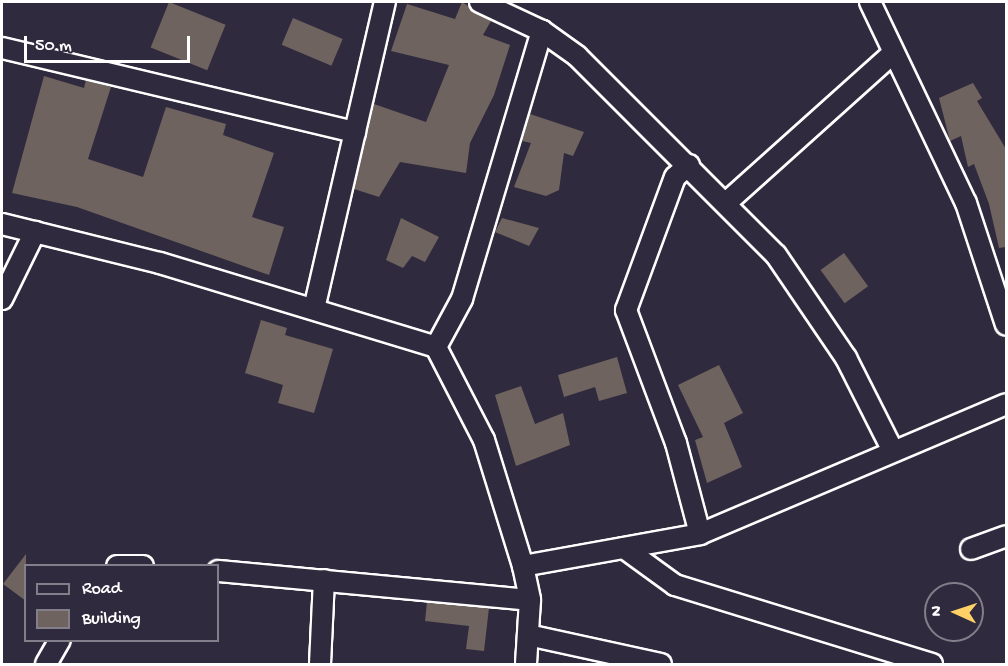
<!DOCTYPE html>
<html>
<head>
<meta charset="utf-8">
<style>
  body { margin:0 }
  #map { position:relative; width:1008px; height:666px; overflow:hidden; background:#2f2a3d; font-family:"Gochi Hand",sans-serif }
  div>[style] { position:absolute }
  .building>* { inset:0; background:#6f635f; transform-origin:0 0 }
  .roads { filter:drop-shadow(2px 0 #fff) drop-shadow(-2px 0 #fff) drop-shadow(0 2px #fff) drop-shadow(0 -2px #fff) }
  .minor>* { height:20px; margin:-10px; padding:0 10px; transform-origin:10px; border-radius:10px; background:#2f2a3d }
  span { translate:-50% -50%; white-space:nowrap; text-align:center; line-height:1.15; -webkit-text-stroke:4.5px #2f2a3d; paint-order:stroke }
  .frame { position:absolute; inset:0; border:3px solid #fff; pointer-events:none }
  .legend { position:absolute; left:24px; top:564px; width:195px; height:78px; box-sizing:border-box; background:#2f2a3d; border:2px solid #827f8b; margin:0; padding:8px 10px; list-style:none; font-size:18px; color:#fff }
  .legend li { display:flex; align-items:center; gap:12px; height:30px }
  .legend b { width:30px; border:2px solid #827f8b }
  .north { position:absolute; left:924px; top:582px; width:60px; height:60px; box-sizing:border-box; background:#2f2a3d; border:2px solid #827f8b; border-radius:50%; rotate:273deg; font-size:16px; font-weight:700; line-height:24px; text-align:center; color:#fff }
  .north::after { content:''; display:block; margin:auto; width:21px; height:27px; background:#ffd166; clip-path:polygon(50% 0,100% 100%,50% 72%,0 100%) }
  .scale { position:absolute; left:24px; top:36px; width:166px; height:27px; box-sizing:border-box; border:3px solid #fff; border-top:0; padding-left:8px; font-size:18px; line-height:21px; white-space:nowrap; color:#fff; -webkit-text-stroke:4px #2f2a3d; paint-order:stroke }
</style>
</head>
<body>
<div id="map">
  <div class="building">
    <div style="left:169px;top:2px;width:61px;height:49px;rotate:22deg"></div>
    <div style="clip-path:polygon(462px 2px,491px 21px,483px 35px,510px 45px,494px 95px,470px 143px,466px 173px,400px 162px,379px 197px,354px 189px,374px 104px,426px 122px,449px 65px,391px 51px,407px 4px,455px 19px)"></div>
    <div style="left:293px;top:18px;width:54px;height:29px;rotate:23deg"></div>
    <div style="clip-path:polygon(44px 76px,84px 88px,86px 80px,111px 87px,88px 159px,143px 177px,166px 107px,226px 124px,223px 135px,274px 153px,252px 217px,284px 227px,269px 275px,77px 207px,12px 193px)"></div>
    <div style="clip-path:polygon(973px 83px,982px 98px,977px 101px,1006px 149px,1006px 247px,999px 248px,989px 204px,974px 164px,968px 167px,961px 136px,950px 141px,939px 98px)"></div>
    <div style="clip-path:polygon(530px 114px,584px 132px,573px 156px,564px 153px,559px 190px,546px 196px,514px 187px,531px 143px,522px 141px)"></div>
    <div style="clip-path:polygon(401px 218px,439px 237px,425px 262px,412px 256px,403px 268px,386px 260px)"></div>
    <div style="clip-path:polygon(502px 218px,539px 228px,529px 246px,495px 232px)"></div>
    <div style="left:844px;top:253px;width:41px;height:29px;rotate:54deg"></div>
    <div style="clip-path:polygon(261px 320px,287px 328px,285px 335px,333px 349px,314px 413px,278px 403px,283px 385px,245px 373px)"></div>
    <div style="clip-path:polygon(617px 357px,627px 393px,599px 401px,595px 387px,564px 397px,558px 375px)"></div>
    <div style="clip-path:polygon(719px 365px,743px 413px,724px 423px,742px 467px,707px 483px,695px 440px,703px 437px,678px 385px)"></div>
    <div style="clip-path:polygon(521px 386px,535px 424px,563px 413px,570px 445px,516px 466px,495px 395px)"></div>
    <div style="clip-path:polygon(26px 554px,26px 601px,3px 584px)"></div>
    <div style="clip-path:polygon(427px 602px,489px 608px,484px 651px,466px 649px,469px 626px,425px 621px)"></div>
  </div>
  <div class="roads">
    <div class="minor">
      <div style="left:480px;top:2px;width:68px;rotate:25.1deg"></div>
      <div style="left:542px;top:31px;width:43px;rotate:35.5deg"></div>
      <div style="left:577px;top:56px;width:281px;rotate:45deg"></div>
      <div style="left:776px;top:255px;width:125px;rotate:55.8deg"></div>
      <div style="left:846px;top:358px;width:104px;rotate:63.2deg"></div>
      <div style="left:870px;top:2px;width:223px;rotate:64.5deg"></div>
      <div style="left:966px;top:203px;width:128px;rotate:71.8deg"></div>
      <div style="left:2px;top:48px;width:363px;rotate:13.4deg"></div>
      <div style="left:689px;top:165px;width:18px;rotate:139deg"></div>
      <div style="left:675px;top:177px;width:142px;rotate:110.2deg"></div>
      <div style="left:626px;top:310px;width:142px;rotate:69.4deg"></div>
      <div style="left:676px;top:443px;width:94px;rotate:75.2deg"></div>
      <div style="left:726px;top:203px;width:223px;rotate:-41.9deg"></div>
      <div style="left:2px;top:224px;width:163px;rotate:13.9deg"></div>
      <div style="left:160px;top:263px;width:288px;rotate:16.9deg"></div>
      <div style="left:436px;top:347px;width:105px;rotate:62.7deg"></div>
      <div style="left:484px;top:440px;width:132px;rotate:72.8deg"></div>
      <div style="left:523px;top:566px;width:35px;rotate:78deg"></div>
      <div style="left:530px;top:600px;width:64px;rotate:93.6deg"></div>
      <div style="left:2px;top:299px;width:75px;rotate:-63.8deg"></div>
      <div style="left:314px;top:309px;width:315px;rotate:-77deg"></div>
      <div style="left:436px;top:347px;width:55px;rotate:-61.6deg"></div>
      <div style="left:462px;top:299px;width:280px;rotate:-73.4deg"></div>
      <div style="left:624px;top:548px;width:63px;rotate:36deg"></div>
      <div style="left:675px;top:585px;width:269px;rotate:17.1deg"></div>
      <div style="left:971px;top:549px;width:37px;rotate:-20deg"></div>
      <div style="left:117px;top:566px;width:26px"></div>
      <div style="left:523px;top:566px;width:180px;rotate:-10.2deg"></div>
      <div style="left:700px;top:534px;width:332px;rotate:-23deg"></div>
      <div style="left:218px;top:571px;width:313px;rotate:5.3deg"></div>
      <div style="left:528px;top:635px;width:136px;rotate:12.3deg"></div>
      <div style="left:46px;top:664px;width:28px;rotate:-60deg"></div>
      <div style="left:320px;top:664px;width:84px;rotate:-87.3deg"></div>
    </div>
  </div>
  <div class="frame"></div>
  <ul class="legend">
  <li><b style="height:8px;background:#2f2a3d"></b>Road</li>
  <li><b style="height:16px;background:#6f635f"></b>Building</li>
  </ul>
  <div class="north">N</div>
  <div class="scale">50 m</div>
</div>
</body>
</html>
